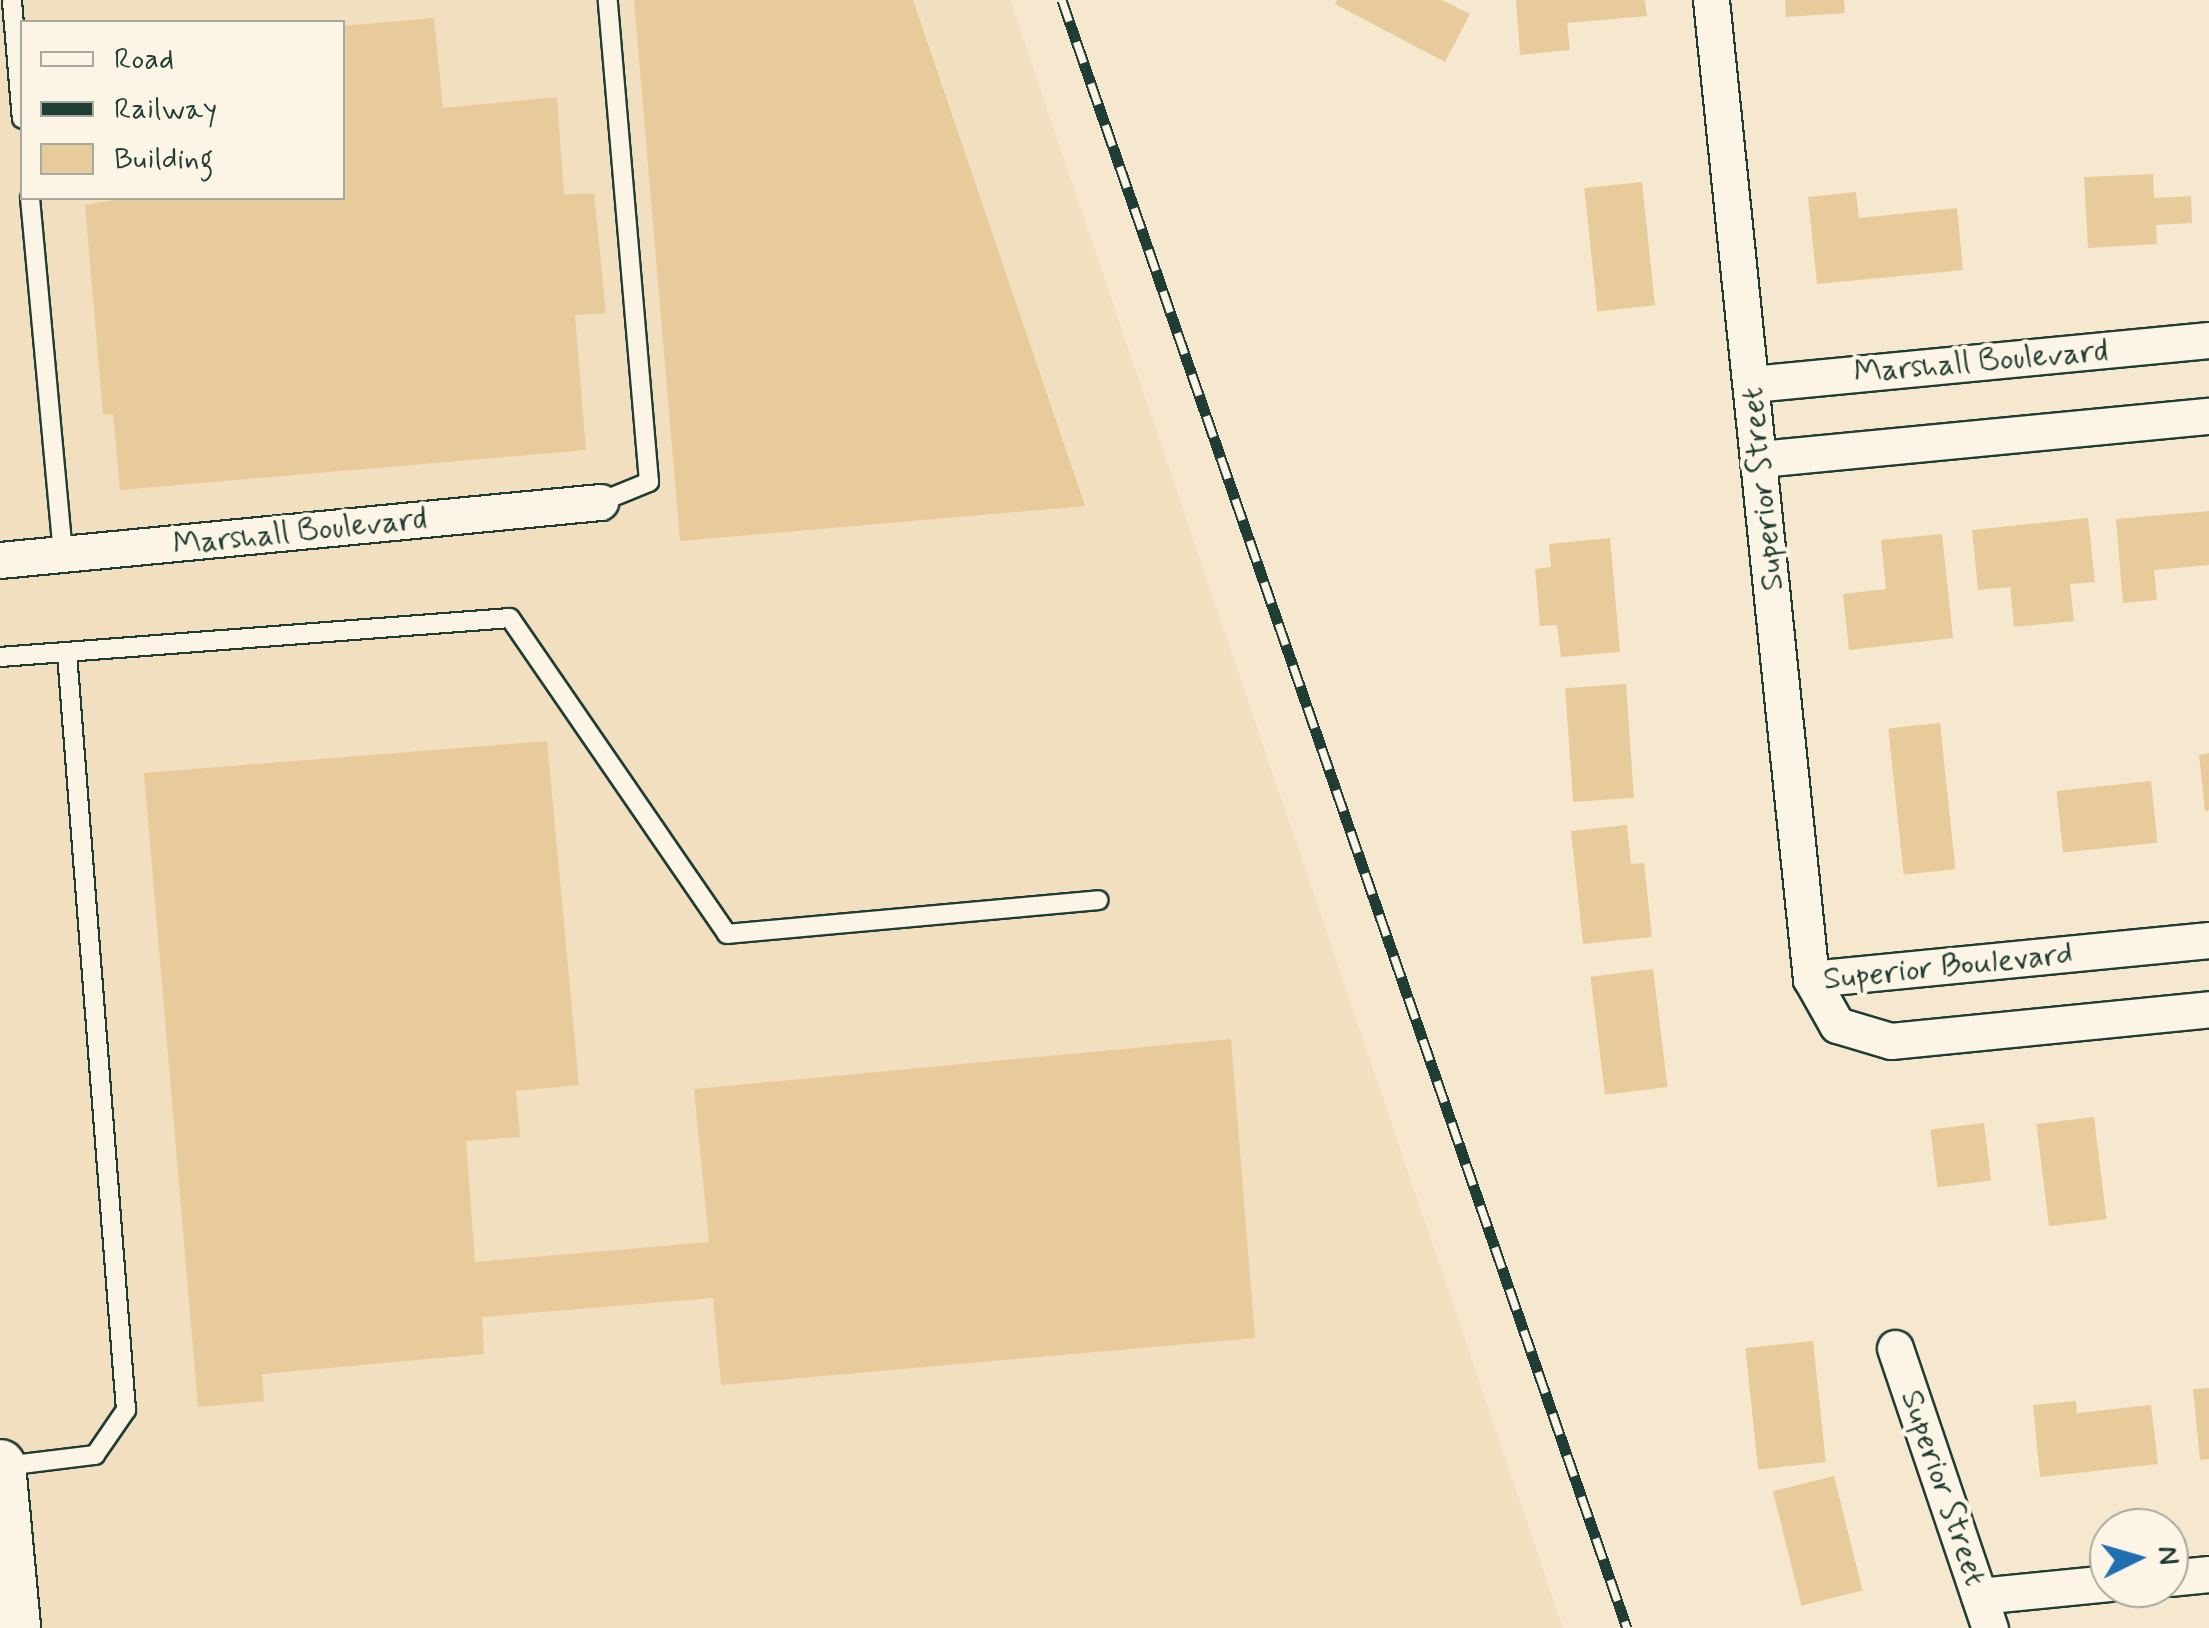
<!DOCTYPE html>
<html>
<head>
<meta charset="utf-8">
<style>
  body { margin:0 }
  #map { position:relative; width:2209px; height:1628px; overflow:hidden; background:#f6e8cf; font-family:Mynerve,sans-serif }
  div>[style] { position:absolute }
  .built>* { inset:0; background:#f2dfbf }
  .building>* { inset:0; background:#e7cb9b; transform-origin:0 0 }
  .roads { filter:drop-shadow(2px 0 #1f3d34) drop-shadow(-2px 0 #1f3d34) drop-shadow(0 2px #1f3d34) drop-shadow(0 -2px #1f3d34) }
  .lane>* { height:18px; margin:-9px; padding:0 9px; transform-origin:9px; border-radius:9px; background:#fcf5e5 }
  .street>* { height:35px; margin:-17.5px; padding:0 17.5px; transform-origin:17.5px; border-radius:17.5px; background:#fcf5e5 }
  .secondary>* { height:50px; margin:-25px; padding:0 25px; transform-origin:25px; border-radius:25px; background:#fcf5e5 }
  .rail>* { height:11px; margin-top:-5.5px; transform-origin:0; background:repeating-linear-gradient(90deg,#fcf5e5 0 22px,#1f3d34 0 44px); box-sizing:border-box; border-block:2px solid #1f3d34 }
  span { translate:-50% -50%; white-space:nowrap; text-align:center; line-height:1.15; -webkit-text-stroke:9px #fcf5e5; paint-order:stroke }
  .street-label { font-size:32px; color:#1f3d34 }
  .legend { position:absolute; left:20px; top:20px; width:325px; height:180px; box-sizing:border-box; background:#fcf5e5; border:2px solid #a4ab9e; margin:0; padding:12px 18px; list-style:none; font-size:30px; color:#1f3d34 }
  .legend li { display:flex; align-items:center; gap:20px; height:50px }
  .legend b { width:50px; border:2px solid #a4ab9e }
  .north { position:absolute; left:2089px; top:1508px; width:100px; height:100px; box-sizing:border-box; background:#fcf5e5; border:2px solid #a4ab9e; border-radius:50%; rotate:85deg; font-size:28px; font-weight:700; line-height:40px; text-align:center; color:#1f3d34 }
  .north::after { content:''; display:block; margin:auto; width:35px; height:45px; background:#1f6fb2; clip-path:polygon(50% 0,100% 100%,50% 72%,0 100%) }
</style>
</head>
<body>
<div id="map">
  <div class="built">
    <div style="clip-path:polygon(evenodd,0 0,1010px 0,1563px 1628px,0 1628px,0 0,22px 22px,342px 22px,342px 198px,22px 198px,22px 22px)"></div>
  </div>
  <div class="building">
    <div style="clip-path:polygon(634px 0,913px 0,1085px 506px,680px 541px)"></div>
    <div style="clip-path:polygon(1337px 0,1442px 0,1470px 14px,1445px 62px,1335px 4px)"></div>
    <div style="clip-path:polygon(1516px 0,1645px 0,1647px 16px,1567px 23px,1570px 50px,1520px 55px)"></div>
    <div style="clip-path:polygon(1785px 0,1844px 0,1845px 13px,1786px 17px)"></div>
    <div style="clip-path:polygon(434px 18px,443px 108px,557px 97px,564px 195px,594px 193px,606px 313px,575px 315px,586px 450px,120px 490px,113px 414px,103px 415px,85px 205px,125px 198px,342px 198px,342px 26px)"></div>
    <div style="clip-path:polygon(2153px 174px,2154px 198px,2191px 196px,2192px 223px,2156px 225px,2157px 244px,2088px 248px,2084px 177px)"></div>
    <div style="left:1642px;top:182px;width:124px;height:58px;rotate:84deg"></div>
    <div style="clip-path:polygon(1856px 192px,1859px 218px,1957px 208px,1963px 270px,1817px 284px,1808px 197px)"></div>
    <div style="clip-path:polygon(2209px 511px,2209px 565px,2154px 570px,2157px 600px,2123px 603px,2116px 519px)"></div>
    <div style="clip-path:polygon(2088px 518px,2095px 582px,2070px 584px,2074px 621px,2014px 627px,2010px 587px,1978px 590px,1972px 530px)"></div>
    <div style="clip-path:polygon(1942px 534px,1953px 638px,1849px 650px,1843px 594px,1886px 589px,1881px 540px)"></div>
    <div style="clip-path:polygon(1610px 538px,1620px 652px,1561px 657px,1557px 625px,1540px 626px,1535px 569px,1551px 567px,1549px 544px)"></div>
    <div style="left:1626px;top:684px;width:114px;height:61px;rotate:86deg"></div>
    <div style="left:1940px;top:723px;width:147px;height:52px;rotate:84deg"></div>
    <div style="clip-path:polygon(547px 741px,579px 1085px,516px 1091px,520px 1137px,466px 1141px,475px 1262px,709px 1242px,694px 1089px,1231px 1039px,1255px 1338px,721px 1385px,713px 1298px,482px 1317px,484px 1354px,262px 1374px,264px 1401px,198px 1407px,144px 773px)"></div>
    <div style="clip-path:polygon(2209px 753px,2209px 810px,2205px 811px,2199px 755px)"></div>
    <div style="left:2151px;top:781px;width:62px;height:95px;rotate:84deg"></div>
    <div style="clip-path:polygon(1627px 825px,1631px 864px,1644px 863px,1652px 937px,1583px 944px,1571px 831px)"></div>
    <div style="left:1653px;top:969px;width:119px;height:63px;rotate:83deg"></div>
    <div style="left:2094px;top:1117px;width:103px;height:58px;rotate:83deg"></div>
    <div style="left:1984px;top:1123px;width:58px;height:54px;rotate:83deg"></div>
    <div style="left:1813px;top:1341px;width:122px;height:68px;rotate:84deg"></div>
    <div style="clip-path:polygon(2209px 1388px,2209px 1459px,2200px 1460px,2193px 1389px)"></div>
    <div style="clip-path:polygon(2076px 1401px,2077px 1413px,2151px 1405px,2158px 1464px,2040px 1477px,2033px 1405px)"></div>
    <div style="left:1834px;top:1476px;width:118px;height:63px;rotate:76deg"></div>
  </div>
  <div class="roads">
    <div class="lane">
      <div style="left:12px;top:1px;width:118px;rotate:85.2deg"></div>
      <div style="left:30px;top:198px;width:359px;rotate:84.7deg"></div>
      <div style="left:600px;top:502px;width:53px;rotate:-22.2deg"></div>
      <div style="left:649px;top:482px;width:484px;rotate:-94.9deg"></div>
      <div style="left:0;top:657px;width:511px;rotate:-4.37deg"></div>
      <div style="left:510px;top:618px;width:383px;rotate:55.5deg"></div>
      <div style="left:727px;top:934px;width:373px;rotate:-5.2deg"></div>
      <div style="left:5px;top:1466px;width:91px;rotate:-7deg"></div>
      <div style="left:95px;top:1455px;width:55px;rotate:-55.4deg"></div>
      <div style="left:126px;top:1410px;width:759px;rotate:-94.46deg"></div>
    </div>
    <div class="street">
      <div style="left:1711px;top:0;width:984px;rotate:84.17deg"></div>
      <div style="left:1811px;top:979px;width:53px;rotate:60.5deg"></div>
      <div style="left:1837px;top:1025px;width:56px;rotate:16.5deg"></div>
      <div style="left:1891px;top:1041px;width:320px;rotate:-5.7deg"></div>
      <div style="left:1752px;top:384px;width:459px;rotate:-5.5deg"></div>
      <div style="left:1760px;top:459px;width:451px;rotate:-5.5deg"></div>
      <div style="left:0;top:560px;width:603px;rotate:-5.52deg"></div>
      <div style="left:1811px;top:979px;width:400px;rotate:-5.6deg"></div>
      <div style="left:1895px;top:1348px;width:296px;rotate:71.3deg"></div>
      <div style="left:2169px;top:1578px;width:40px;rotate:-5.7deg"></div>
      <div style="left:1979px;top:1596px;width:131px;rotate:-5.7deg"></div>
    </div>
    <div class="secondary">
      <div style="left:0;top:1465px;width:164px;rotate:84.7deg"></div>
    </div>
  </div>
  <div class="rail">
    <div style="left:1062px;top:0;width:1723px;rotate:70.86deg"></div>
  </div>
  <div class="street-label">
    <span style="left:1981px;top:362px;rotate:-5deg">Marshall Boulevard</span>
    <span style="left:1763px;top:489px;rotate:-96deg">Superior Street</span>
    <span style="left:300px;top:532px;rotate:-6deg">Marshall Boulevard</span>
    <span style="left:1948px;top:967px;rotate:-6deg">Superior Boulevard</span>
    <span style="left:1943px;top:1488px;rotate:71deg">Superior Street</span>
  </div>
  <ul class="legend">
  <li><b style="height:12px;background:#fcf5e5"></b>Road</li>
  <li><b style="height:12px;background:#1f3d34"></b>Railway</li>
  <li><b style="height:28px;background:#e7cb9b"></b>Building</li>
  </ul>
  <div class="north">N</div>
</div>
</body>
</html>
